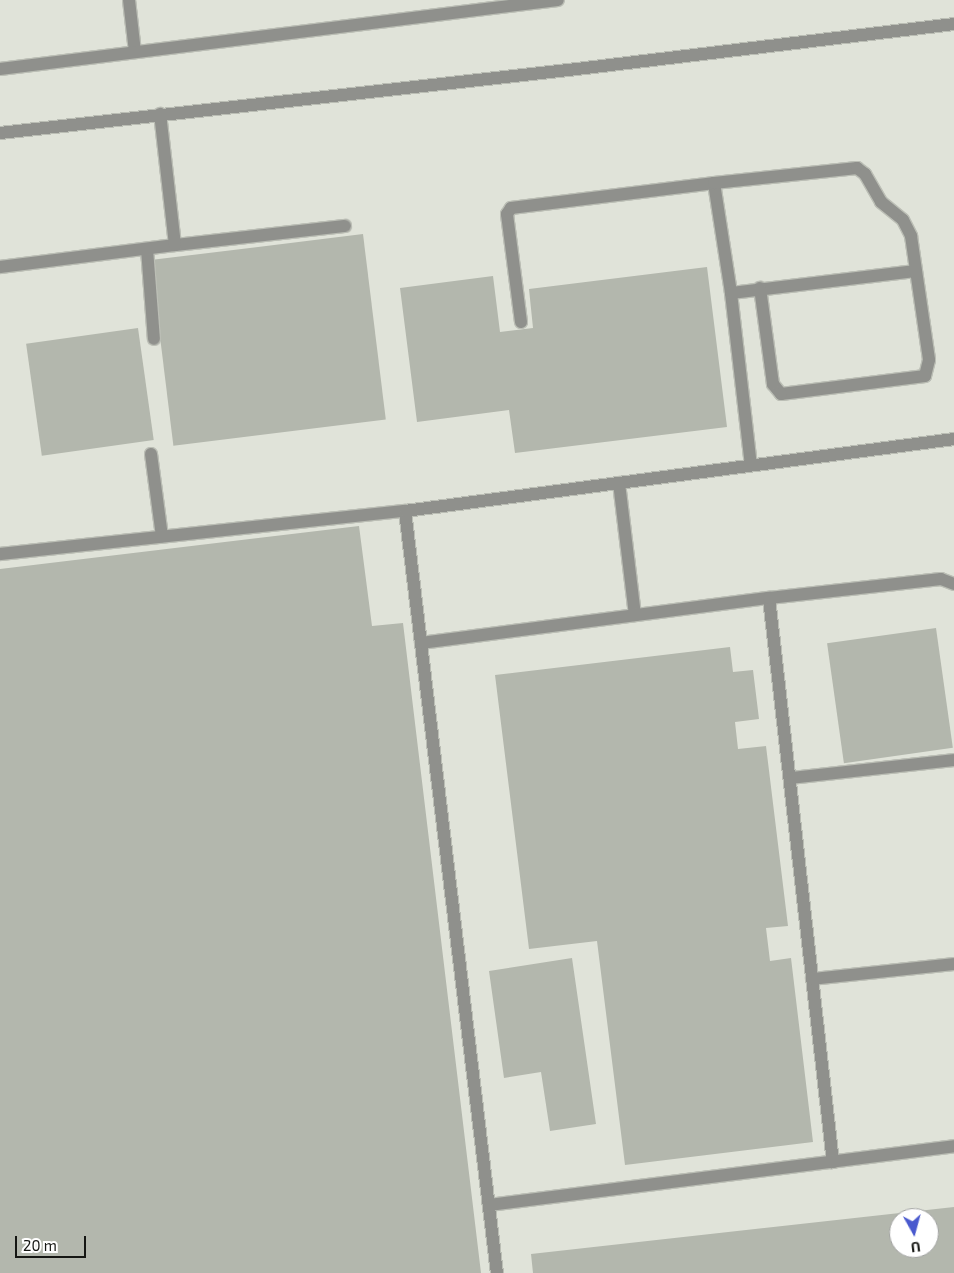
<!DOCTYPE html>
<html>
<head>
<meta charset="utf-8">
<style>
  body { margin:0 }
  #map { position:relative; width:954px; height:1273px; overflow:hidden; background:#e0e3d9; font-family:"Exo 2",sans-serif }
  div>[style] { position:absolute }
  .building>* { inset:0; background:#b3b7ad; transform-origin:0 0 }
  .roads { filter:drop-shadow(1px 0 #bbbeb5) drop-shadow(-1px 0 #bbbeb5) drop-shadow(0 1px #bbbeb5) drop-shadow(0 -1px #bbbeb5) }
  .service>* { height:12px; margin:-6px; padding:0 6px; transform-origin:6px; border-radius:6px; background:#8f908c }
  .tertiary>* { height:12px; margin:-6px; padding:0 6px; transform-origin:6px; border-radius:6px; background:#8f908c }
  span { translate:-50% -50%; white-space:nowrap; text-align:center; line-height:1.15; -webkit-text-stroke:4px #fff; paint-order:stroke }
  .north { position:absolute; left:889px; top:1208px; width:50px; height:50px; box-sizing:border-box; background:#fff; border:1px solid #a1a2a1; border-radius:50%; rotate:173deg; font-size:14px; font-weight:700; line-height:20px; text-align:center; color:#151613 }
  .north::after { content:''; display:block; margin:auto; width:18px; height:22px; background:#4959ce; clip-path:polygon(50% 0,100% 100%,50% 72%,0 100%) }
  .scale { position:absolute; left:15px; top:1236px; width:71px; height:22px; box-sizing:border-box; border:2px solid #151613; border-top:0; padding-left:6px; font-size:15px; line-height:18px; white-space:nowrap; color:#151613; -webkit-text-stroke:4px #fff; paint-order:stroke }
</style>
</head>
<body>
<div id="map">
  <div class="building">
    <div style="left:363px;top:234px;width:187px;height:214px;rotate:83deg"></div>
    <div style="clip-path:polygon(707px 267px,727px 427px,515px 453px,509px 410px,417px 422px,400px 288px,493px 276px,500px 332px,533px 328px,529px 289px)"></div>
    <div style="left:138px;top:328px;width:113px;height:113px;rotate:82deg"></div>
    <div style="clip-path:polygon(359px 526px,372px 626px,403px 623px,481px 1273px,0 1273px,0 569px)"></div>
    <div style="left:936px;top:628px;width:121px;height:110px;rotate:82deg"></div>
    <div style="clip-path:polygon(730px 647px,733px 672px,753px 670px,759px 719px,735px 722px,738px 749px,766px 746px,788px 926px,766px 928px,770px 961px,791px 958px,813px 1142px,625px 1165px,597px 941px,529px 949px,495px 675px)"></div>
    <div style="clip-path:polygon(572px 958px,596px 1124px,550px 1131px,541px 1072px,504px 1078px,489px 971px)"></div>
    <div style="clip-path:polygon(evenodd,954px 1207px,954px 1273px,533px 1273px,531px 1254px,954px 1207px,899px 1218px,929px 1218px,929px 1248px,899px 1248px,899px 1218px)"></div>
  </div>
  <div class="roads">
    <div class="service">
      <div style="left:129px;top:0;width:52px;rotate:83.4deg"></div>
      <div style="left:714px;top:183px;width:111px;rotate:81.2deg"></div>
      <div style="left:731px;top:293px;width:173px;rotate:83.4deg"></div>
      <div style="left:175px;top:245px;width:171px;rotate:-6.4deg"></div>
      <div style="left:147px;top:249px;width:90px;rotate:85.6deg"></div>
      <div style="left:0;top:267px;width:176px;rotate:-7.2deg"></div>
      <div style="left:175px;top:245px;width:132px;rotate:-96.5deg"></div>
      <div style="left:731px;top:293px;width:186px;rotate:-6.8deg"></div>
      <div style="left:521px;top:322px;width:109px;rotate:-97.4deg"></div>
      <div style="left:507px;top:214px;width:7px;rotate:-56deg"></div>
      <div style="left:511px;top:208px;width:205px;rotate:-7deg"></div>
      <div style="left:714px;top:183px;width:144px;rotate:-6deg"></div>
      <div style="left:857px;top:168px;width:10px;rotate:37deg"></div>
      <div style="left:865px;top:174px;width:32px;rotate:60deg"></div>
      <div style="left:881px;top:202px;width:28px;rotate:39deg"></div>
      <div style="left:903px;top:220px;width:18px;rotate:63deg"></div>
      <div style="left:911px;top:236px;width:125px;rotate:81.7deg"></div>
      <div style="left:929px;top:360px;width:16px;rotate:104deg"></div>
      <div style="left:925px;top:376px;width:145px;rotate:172.9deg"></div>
      <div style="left:781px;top:394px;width:13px;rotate:-129deg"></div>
      <div style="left:773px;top:384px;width:97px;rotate:-97.7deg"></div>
      <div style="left:151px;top:454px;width:83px;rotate:82.4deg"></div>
      <div style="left:619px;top:483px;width:133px;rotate:83.1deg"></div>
      <div style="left:405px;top:511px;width:768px;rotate:83.12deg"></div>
      <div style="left:0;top:554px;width:407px;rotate:-6.1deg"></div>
      <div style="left:405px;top:511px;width:554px;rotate:-7.47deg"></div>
      <div style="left:769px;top:598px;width:568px;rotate:83.53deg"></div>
      <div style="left:421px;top:643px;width:351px;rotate:-7.4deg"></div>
      <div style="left:769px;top:598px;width:173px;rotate:-6.3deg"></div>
      <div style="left:941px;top:579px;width:14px;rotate:21deg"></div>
      <div style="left:791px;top:778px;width:164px;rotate:-6.3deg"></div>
      <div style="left:812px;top:979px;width:143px;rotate:-6deg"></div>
      <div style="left:489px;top:1205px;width:469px;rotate:-7.2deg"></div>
    </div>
    <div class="tertiary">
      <div style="left:0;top:69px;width:562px;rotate:-7.05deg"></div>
      <div style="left:0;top:133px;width:581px;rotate:-6.33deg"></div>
      <div style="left:577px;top:69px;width:380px;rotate:-6.8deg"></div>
    </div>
  </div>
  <div class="north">U</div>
  <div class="scale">20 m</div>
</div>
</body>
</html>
